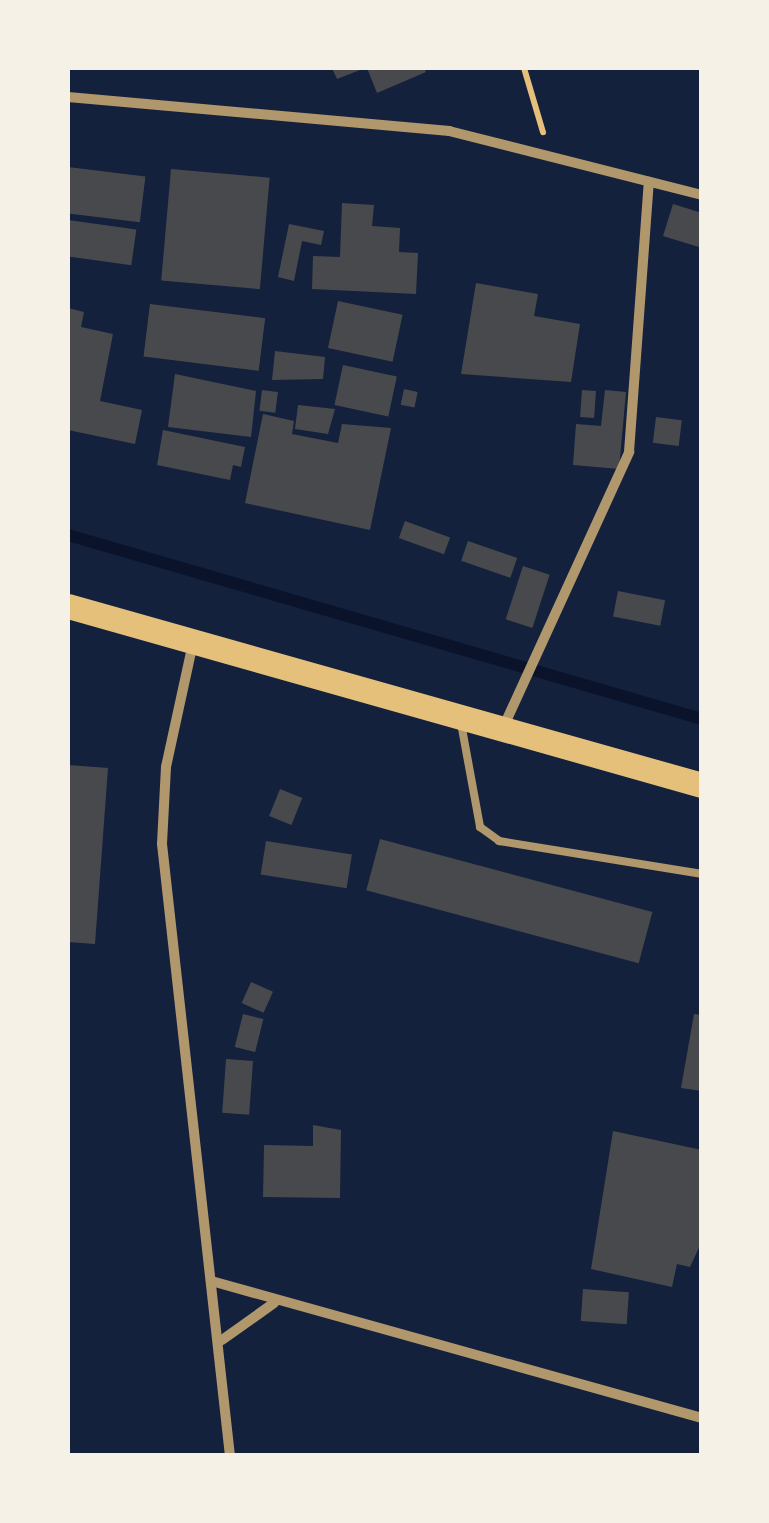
<!DOCTYPE html>
<html>
<head>
<meta charset="utf-8">
<style>
  body { margin:0 }
  #map { position:relative; width:769px; height:1523px; overflow:hidden; background:#14213d; font-family:Arial,sans-serif }
  div>[style] { position:absolute }
  .stream>* { height:12px; margin:-6px; padding:0 6px; transform-origin:6px; border-radius:6px; background:#0b132b }
  .building>* { inset:0; background:#48494c; transform-origin:0 0 }
  .path>* { height:6px; margin:-3px; padding:0 3px; transform-origin:3px; border-radius:3px; background:#e5c07b }
  .service>* { height:8px; margin:-4px; padding:0 4px; transform-origin:4px; border-radius:4px; background:#b1986c }
  .minor>* { height:10px; margin:-5px; padding:0 5px; transform-origin:5px; border-radius:5px; background:#b1986c }
  .primary>* { height:25px; margin:-12.5px; padding:0 12.5px; transform-origin:12.5px; border-radius:12.5px; background:#e5c07b }
  span { translate:-50% -50%; white-space:nowrap; text-align:center; line-height:1.15; -webkit-text-stroke:8px #f6f1e7; paint-order:stroke }
  .frame { position:absolute; inset:0; border:70px solid #f6f1e7; pointer-events:none }
</style>
</head>
<body>
<div id="map">
  <div class="stream">
    <div style="left:68px;top:535px;width:660px;rotate:16.18deg"></div>
  </div>
  <div class="building">
    <div style="clip-path:polygon(332px 68px,365px 68px,337px 79px)"></div>
    <div style="clip-path:polygon(367px 68px,424px 68px,426px 72px,377px 93px)"></div>
    <div style="left:68px;top:167px;width:78px;height:46px;rotate:7deg"></div>
    <div style="left:171px;top:169px;width:99px;height:112px;rotate:5deg"></div>
    <div style="clip-path:polygon(342px 203px,374px 205px,372px 226px,400px 228px,399px 252px,418px 253px,416px 294px,312px 289px,313px 256px,340px 257px)"></div>
    <div style="clip-path:polygon(673px 204px,702px 213px,702px 248px,663px 236px)"></div>
    <div style="left:68px;top:220px;width:69px;height:36px;rotate:8deg"></div>
    <div style="clip-path:polygon(289px 224px,324px 231px,321px 245px,302px 241px,294px 281px,278px 277px)"></div>
    <div style="clip-path:polygon(476px 283px,538px 294px,534px 316px,580px 324px,571px 382px,461px 374px)"></div>
    <div style="left:338px;top:301px;width:66px;height:48px;rotate:12deg"></div>
    <div style="left:150px;top:304px;width:116px;height:53px;rotate:7deg"></div>
    <div style="clip-path:polygon(68px 308px,84px 312px,81px 327px,113px 334px,100px 401px,142px 410px,135px 444px,68px 430px)"></div>
    <div style="clip-path:polygon(275px 351px,325px 357px,323px 379px,272px 380px)"></div>
    <div style="left:343px;top:365px;width:55px;height:41px;rotate:12deg"></div>
    <div style="clip-path:polygon(175px 374px,256px 391px,251px 437px,168px 427px)"></div>
    <div style="left:404px;top:389px;width:14px;height:16px;rotate:12deg"></div>
    <div style="left:262px;top:390px;width:16px;height:21px;rotate:7deg"></div>
    <div style="left:582px;top:390px;width:14px;height:27px;rotate:4deg"></div>
    <div style="clip-path:polygon(605px 390px,626px 392px,619px 469px,573px 465px,576px 424px,601px 426px)"></div>
    <div style="clip-path:polygon(298px 405px,335px 409px,328px 434px,295px 429px)"></div>
    <div style="clip-path:polygon(263px 414px,294px 421px,292px 434px,338px 443px,342px 424px,391px 428px,370px 530px,245px 503px)"></div>
    <div style="left:656px;top:417px;width:26px;height:26px;rotate:7deg"></div>
    <div style="clip-path:polygon(163px 430px,245px 447px,241px 467px,233px 465px,230px 480px,157px 465px)"></div>
    <div style="left:405px;top:521px;width:48px;height:18px;rotate:20deg"></div>
    <div style="left:468px;top:541px;width:52px;height:21px;rotate:19deg"></div>
    <div style="left:523px;top:566px;width:28px;height:56px;rotate:18deg"></div>
    <div style="left:618px;top:591px;width:48px;height:26px;rotate:11deg"></div>
    <div style="clip-path:polygon(68px 765px,108px 768px,95px 944px,68px 942px)"></div>
    <div style="left:280px;top:789px;width:24px;height:29px;rotate:22deg"></div>
    <div style="left:380px;top:839px;width:282px;height:53px;rotate:15deg"></div>
    <div style="left:266px;top:841px;width:87px;height:34px;rotate:9deg"></div>
    <div style="left:251px;top:982px;width:24px;height:23px;rotate:24deg"></div>
    <div style="left:243px;top:1014px;width:21px;height:34px;rotate:14deg"></div>
    <div style="clip-path:polygon(694px 1014px,702px 1015px,702px 1091px,681px 1088px)"></div>
    <div style="left:226px;top:1059px;width:27px;height:54px;rotate:4deg"></div>
    <div style="clip-path:polygon(313px 1125px,341px 1130px,340px 1198px,263px 1197px,264px 1145px,313px 1146px)"></div>
    <div style="clip-path:polygon(613px 1131px,702px 1150px,702px 1241px,690px 1267px,677px 1264px,672px 1287px,591px 1269px)"></div>
    <div style="left:583px;top:1289px;width:46px;height:32px;rotate:4deg"></div>
  </div>
  <div class="path">
    <div style="left:524px;top:68px;width:67px;rotate:73.5deg"></div>
  </div>
  <div class="service">
    <div style="left:461px;top:723px;width:106px;rotate:79.6deg"></div>
    <div style="left:480px;top:827px;width:24px;rotate:36deg"></div>
    <div style="left:499px;top:841px;width:206px;rotate:9.2deg"></div>
  </div>
  <div class="minor">
    <div style="left:68px;top:97px;width:383px;rotate:5.1deg"></div>
    <div style="left:449px;top:131px;width:261px;rotate:14.2deg"></div>
    <div style="left:193px;top:643px;width:127px;rotate:102.3deg"></div>
    <div style="left:166px;top:767px;width:77px;rotate:93deg"></div>
    <div style="left:162px;top:844px;width:616px;rotate:83.66deg"></div>
    <div style="left:502px;top:730px;width:306px;rotate:-65.4deg"></div>
    <div style="left:629px;top:452px;width:271px;rotate:-85.8deg"></div>
    <div style="left:215px;top:1282px;width:506px;rotate:15.6deg"></div>
    <div style="left:222px;top:1340px;width:64px;rotate:-35.4deg"></div>
  </div>
  <div class="primary">
    <div style="left:68px;top:606px;width:659px;rotate:15.77deg"></div>
  </div>
  <div class="frame"></div>
</div>
</body>
</html>
